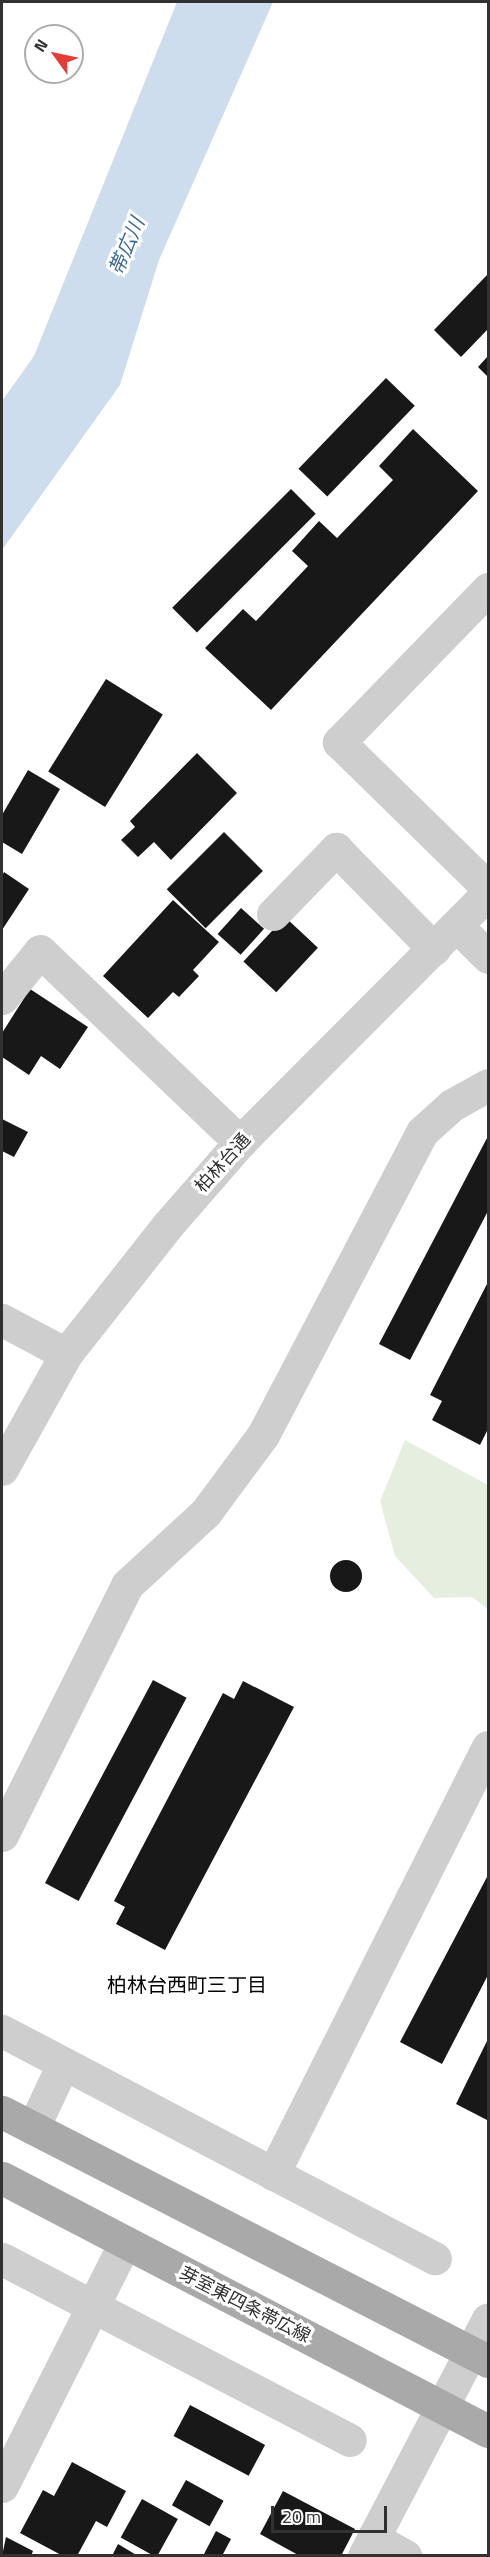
<!DOCTYPE html>
<html>
<head>
<meta charset="utf-8">
<style>
  body { margin:0 }
  #map { position:relative; width:490px; height:2557px; overflow:hidden; background:#fff; font-family:"Titillium Web","Noto Sans JP",sans-serif }
  div>[style] { position:absolute }
  .green>* { inset:0; background:#e6eee0 }
  .water>* { inset:0; background:#cddded }
  .building>* { inset:0; background:#181818; transform-origin:0 0 }
  .round { border-radius:50% }
  .minor>* { height:33px; margin:-16.5px; padding:0 16.5px; transform-origin:16.5px; border-radius:16.5px; background:#cecece }
  .major>* { height:33px; margin:-16.5px; padding:0 16.5px; transform-origin:16.5px; border-radius:16.5px; background:#a9a9a9 }
  span { translate:-50% -50%; white-space:nowrap; text-align:center; line-height:1.15; -webkit-text-stroke:6px #fff; paint-order:stroke }
  .street-label { font-size:18px; color:#313131 }
  .water-label { font-size:20px; color:#3e6a95; font-style:italic }
  .neighbourhood-label { font-size:20px; color:#000 }
  .frame { position:absolute; inset:0; border:3px solid #313131; pointer-events:none }
  .north { position:absolute; left:24px; top:24px; width:60px; height:60px; box-sizing:border-box; background:#fff; border:2px solid #adadad; border-radius:50%; rotate:303deg; font-size:16px; font-weight:700; line-height:24px; text-align:center; color:#313131 }
  .north::after { content:''; display:block; margin:auto; width:21px; height:27px; background:#e53c37; clip-path:polygon(50% 0,100% 100%,50% 72%,0 100%) }
  .scale { position:absolute; left:271px; top:2506px; width:116px; height:27px; box-sizing:border-box; border:3px solid #313131; border-top:0; padding-left:8px; font-size:18px; line-height:21px; white-space:nowrap; color:#313131; -webkit-text-stroke:4px #fff; paint-order:stroke }
</style>
</head>
<body>
<div id="map">
  <div class="green">
    <div style="clip-path:polygon(405px 1440px,488px 1485px,488px 1609px,472px 1597px,434px 1598px,395px 1556px,380px 1501px)"></div>
  </div>
  <div class="water">
    <div style="clip-path:polygon(177px 2px,273px 2px,159px 260px,120px 385px,2px 550px,2px 401px,34px 356px)"></div>
  </div>
  <div class="building">
    <div style="clip-path:polygon(488px 274px,488px 329px,461px 357px,434px 330px)"></div>
    <div style="clip-path:polygon(488px 356px,488px 377px,478px 367px)"></div>
    <div style="left:386px;top:378px;width:40px;height:126px;rotate:44deg"></div>
    <div style="clip-path:polygon(413px 429px,478px 491px,271px 710px,205px 648px,243px 609px,256px 621px,308px 566px,292px 551px,319px 521px,337px 538px,393px 480px,379px 466px)"></div>
    <div style="left:291px;top:489px;width:35px;height:168px;rotate:45deg"></div>
    <div style="left:106px;top:679px;width:67px;height:109px;rotate:32deg"></div>
    <div style="clip-path:polygon(197px 753px,237px 793px,171px 860px,154px 842px,138px 857px,121px 840px,135px 827px,130px 821px)"></div>
    <div style="clip-path:polygon(28px 770px,60px 789px,22px 854px,2px 842px,2px 815px)"></div>
    <div style="left:224px;top:832px;width:55px;height:81px;rotate:45deg"></div>
    <div style="clip-path:polygon(4px 872px,29px 889px,2px 930px,2px 876px)"></div>
    <div style="clip-path:polygon(173px 900px,219px 942px,193px 970px,199px 976px,179px 997px,173px 992px,148px 1018px,103px 976px)"></div>
    <div style="left:241px;top:908px;width:31px;height:35px;rotate:42deg"></div>
    <div style="left:285px;top:917px;width:45px;height:61px;rotate:43deg"></div>
    <div style="clip-path:polygon(30px 989px,88px 1027px,60px 1069px,41px 1056px,29px 1075px,2px 1057px,2px 1033px)"></div>
    <div style="clip-path:polygon(2px 1119px,28px 1132px,14px 1157px,2px 1151px)"></div>
    <div style="clip-path:polygon(487px 1138px,488px 1211px,410px 1360px,379px 1344px)"></div>
    <div style="clip-path:polygon(488px 1282px,488px 1429px,480px 1445px,432px 1420px,442px 1401px,430px 1395px)"></div>
    <div class="round" style="left:330px;top:1560px;width:32px;height:32px"></div>
    <div style="left:153px;top:1680px;width:38px;height:230px;rotate:28deg"></div>
    <div style="clip-path:polygon(243px 1681px,294px 1707px,165px 1950px,116px 1924px,125px 1907px,114px 1901px,223px 1693px,234px 1699px)"></div>
    <div style="clip-path:polygon(488px 1875px,488px 1975px,442px 2064px,400px 2042px)"></div>
    <div style="clip-path:polygon(488px 2039px,488px 2117px,487px 2120px,456px 2104px)"></div>
    <div style="left:190px;top:2405px;width:85px;height:35px;rotate:28deg"></div>
    <div style="clip-path:polygon(72px 2462px,126px 2491px,107px 2527px,96px 2521px,77px 2556px,63px 2556px,20px 2533px,43px 2490px,54px 2496px)"></div>
    <div style="left:186px;top:2480px;width:43px;height:29px;rotate:29deg"></div>
    <div style="clip-path:polygon(283px 2491px,355px 2529px,341px 2556px,300px 2556px,260px 2534px)"></div>
    <div style="left:142px;top:2499px;width:41px;height:44px;rotate:29deg"></div>
    <div style="clip-path:polygon(216px 2531px,231px 2539px,222px 2556px,203px 2556px)"></div>
    <div style="clip-path:polygon(6px 2537px,33px 2551px,31px 2556px,2px 2556px)"></div>
    <div style="clip-path:polygon(118px 2544px,138px 2556px,112px 2556px)"></div>
  </div>
  <div class="minor">
    <div style="left:488px;top:589px;width:214px;rotate:134.2deg"></div>
    <div style="left:339px;top:742px;width:209px;rotate:44.4deg"></div>
    <div style="left:273px;top:914px;width:91px;rotate:-45.9deg"></div>
    <div style="left:336px;top:849px;width:140px;rotate:45.6deg"></div>
    <div style="left:457px;top:926px;width:44px;rotate:45deg"></div>
    <div style="left:2px;top:998px;width:60px;rotate:-51deg"></div>
    <div style="left:40px;top:951px;width:277px;rotate:43.7deg"></div>
    <div style="left:2px;top:1320px;width:72px;rotate:28deg"></div>
    <div style="left:2px;top:1469px;width:132px;rotate:-60.9deg"></div>
    <div style="left:66px;top:1354px;width:163px;rotate:-51.7deg"></div>
    <div style="left:167px;top:1226px;width:111px;rotate:-49deg"></div>
    <div style="left:240px;top:1142px;width:351px;rotate:-45.1deg"></div>
    <div style="left:2px;top:1835px;width:280px;rotate:-63.4deg"></div>
    <div style="left:127px;top:1585px;width:108px;rotate:-42.7deg"></div>
    <div style="left:206px;top:1512px;width:96px;rotate:-53.5deg"></div>
    <div style="left:263px;top:1435px;width:342px;rotate:-62.3deg"></div>
    <div style="left:422px;top:1132px;width:40px;rotate:-42deg"></div>
    <div style="left:452px;top:1105px;width:41px;rotate:-29.1deg"></div>
    <div style="left:2px;top:2031px;width:489px;rotate:27.7deg"></div>
    <div style="left:33px;top:2128px;width:71px;rotate:-64.9deg"></div>
    <div style="left:273px;top:2174px;width:478px;rotate:-63.3deg"></div>
    <div style="left:2px;top:2259px;width:392px;rotate:27.5deg"></div>
    <div style="left:2px;top:2486px;width:273px;rotate:-63.2deg"></div>
    <div style="left:373px;top:2538px;width:37px;rotate:29deg"></div>
    <div style="left:364px;top:2556px;width:267px;rotate:-62.4deg"></div>
  </div>
  <div class="major">
    <div style="left:2px;top:2112px;width:546px;rotate:27.13deg"></div>
    <div style="left:2px;top:2178px;width:548px;rotate:27.5deg"></div>
  </div>
  <div class="street-label">
    <span style="left:223px;top:1163px;rotate:-48deg">柏林台通</span>
    <span style="left:245px;top:2305px;rotate:27deg">芽室東四条帯広線</span>
  </div>
  <div class="water-label">
    <span style="left:126px;top:246px;rotate:-67deg">帯広川</span>
  </div>
  <div class="neighbourhood-label">
    <span style="left:187px;top:1984px">柏林台西町三丁目</span>
  </div>
  <div class="frame"></div>
  <div class="north">N</div>
  <div class="scale">20 m</div>
</div>
</body>
</html>
